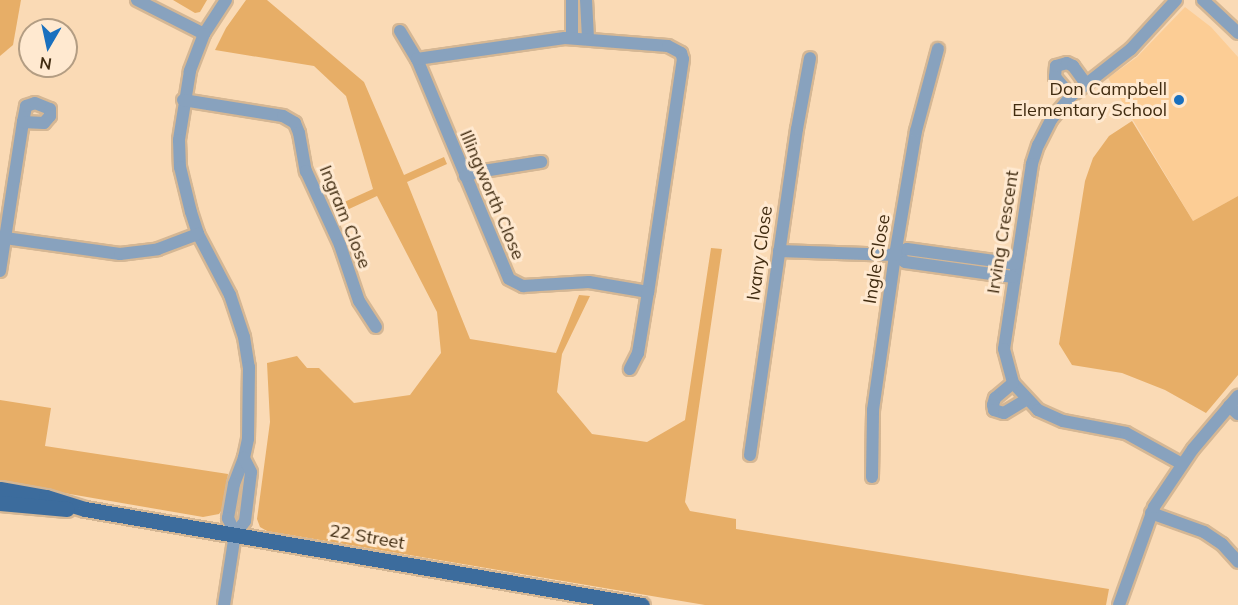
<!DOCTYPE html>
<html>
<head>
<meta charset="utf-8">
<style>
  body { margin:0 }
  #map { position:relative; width:1238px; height:605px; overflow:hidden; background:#fadab5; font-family:Mulish,sans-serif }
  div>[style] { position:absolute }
  .built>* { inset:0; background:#fccd95 }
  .green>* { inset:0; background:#e7ae67 }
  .roads { filter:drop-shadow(2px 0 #d5b794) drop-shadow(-2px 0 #d5b794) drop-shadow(0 2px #d5b794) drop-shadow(0 -2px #d5b794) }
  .minor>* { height:12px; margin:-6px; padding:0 6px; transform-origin:6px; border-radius:6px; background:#88a2be }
  .major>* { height:15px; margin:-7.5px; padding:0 7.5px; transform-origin:7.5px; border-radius:7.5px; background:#3c6c9d }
  .dots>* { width:16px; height:16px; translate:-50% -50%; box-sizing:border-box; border:3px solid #ffe9d0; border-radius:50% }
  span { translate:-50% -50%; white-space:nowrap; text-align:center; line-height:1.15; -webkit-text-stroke:6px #ffe9d0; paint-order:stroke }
  .poi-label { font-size:18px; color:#402b10 }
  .right { translate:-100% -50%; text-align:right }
  .street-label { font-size:18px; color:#402b10 }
  .north { position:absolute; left:18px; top:18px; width:60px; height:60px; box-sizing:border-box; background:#ffe9d0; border:2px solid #b39d83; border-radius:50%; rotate:189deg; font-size:16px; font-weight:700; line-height:24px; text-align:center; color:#402b10 }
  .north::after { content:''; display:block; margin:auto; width:21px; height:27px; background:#1a70be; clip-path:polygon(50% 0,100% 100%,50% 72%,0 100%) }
</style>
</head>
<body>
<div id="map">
  <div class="built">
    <div style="clip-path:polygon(1185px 7px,1211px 27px,1238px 57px,1238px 196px,1193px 221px,1108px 78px,1137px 57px)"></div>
  </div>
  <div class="green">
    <div style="clip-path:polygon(0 0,21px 0,13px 45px,0 56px)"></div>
    <div style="clip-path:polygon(173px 0,207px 0,200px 12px,195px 13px)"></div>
    <div style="clip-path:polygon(246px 0,267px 0,364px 82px,404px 175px,444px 157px,447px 164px,407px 182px,470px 339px,556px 353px,579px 295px,590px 296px,562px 354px,557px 392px,592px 434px,647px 442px,685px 420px,711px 248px,722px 249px,685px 502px,690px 511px,736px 519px,736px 529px,1109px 589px,1106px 605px,705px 605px,267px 531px,260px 527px,257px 519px,270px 422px,267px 363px,297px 356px,307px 368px,319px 368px,354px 403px,410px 395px,441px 353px,437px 312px,377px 196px,334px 216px,331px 208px,373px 189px,346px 96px,314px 66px,215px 50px,226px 28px)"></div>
    <div style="clip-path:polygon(1132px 121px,1193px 221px,1238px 196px,1238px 375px,1206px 413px,1165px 390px,1122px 373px,1072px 365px,1059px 344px,1085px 181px,1093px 158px,1109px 136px)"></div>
    <div style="clip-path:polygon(0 400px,51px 408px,45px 446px,228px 474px,224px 507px,219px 514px,203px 517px,0 482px)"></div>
  </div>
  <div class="roads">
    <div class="minor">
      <div style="left:137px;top:0;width:75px;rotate:26.9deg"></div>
      <div style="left:226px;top:0;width:40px;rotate:122.9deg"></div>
      <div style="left:204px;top:34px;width:40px;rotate:111deg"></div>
      <div style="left:190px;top:71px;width:70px;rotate:99.1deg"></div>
      <div style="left:179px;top:140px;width:27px;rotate:88deg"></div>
      <div style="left:180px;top:167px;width:46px;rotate:76.3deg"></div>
      <div style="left:191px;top:212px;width:23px;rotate:72deg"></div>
      <div style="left:198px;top:234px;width:69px;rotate:62.3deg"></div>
      <div style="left:230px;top:295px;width:44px;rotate:71.6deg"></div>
      <div style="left:244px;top:337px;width:30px;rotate:81deg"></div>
      <div style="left:249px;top:367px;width:72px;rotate:90.8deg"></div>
      <div style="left:248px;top:439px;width:19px;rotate:102deg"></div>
      <div style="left:244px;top:458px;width:28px;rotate:111deg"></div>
      <div style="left:234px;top:484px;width:35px;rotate:100deg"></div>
      <div style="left:228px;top:518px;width:17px;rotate:66deg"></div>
      <div style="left:572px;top:0;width:38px;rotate:90deg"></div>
      <div style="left:586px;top:0;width:39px;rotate:87deg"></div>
      <div style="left:1176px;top:0;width:67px;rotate:132.6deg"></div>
      <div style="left:1131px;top:49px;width:76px;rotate:141.9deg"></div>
      <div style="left:1071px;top:96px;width:31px;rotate:130deg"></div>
      <div style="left:1051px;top:120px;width:28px;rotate:117deg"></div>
      <div style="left:1038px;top:145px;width:20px;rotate:108deg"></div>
      <div style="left:1032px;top:164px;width:187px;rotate:98.6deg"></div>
      <div style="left:1004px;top:349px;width:35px;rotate:75deg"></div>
      <div style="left:1013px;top:383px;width:37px;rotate:47deg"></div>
      <div style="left:1038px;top:410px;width:27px;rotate:24deg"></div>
      <div style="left:1063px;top:421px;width:64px;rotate:10.8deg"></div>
      <div style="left:1126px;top:433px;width:64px;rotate:29deg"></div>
      <div style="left:1203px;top:0;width:48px;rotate:43.3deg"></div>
      <div style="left:400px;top:31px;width:33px;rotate:59deg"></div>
      <div style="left:417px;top:59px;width:238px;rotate:67.3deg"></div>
      <div style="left:509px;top:279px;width:16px;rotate:27deg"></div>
      <div style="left:523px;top:286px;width:66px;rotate:-3.5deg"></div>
      <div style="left:589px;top:282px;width:60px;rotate:9.6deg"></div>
      <div style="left:417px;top:59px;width:149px;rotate:-8.1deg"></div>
      <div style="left:565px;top:38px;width:103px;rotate:4.4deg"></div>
      <div style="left:668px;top:46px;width:15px;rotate:28deg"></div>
      <div style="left:681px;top:53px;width:6px;rotate:72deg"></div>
      <div style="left:683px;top:59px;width:236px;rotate:98.5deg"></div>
      <div style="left:648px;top:292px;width:62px;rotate:99.3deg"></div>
      <div style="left:638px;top:353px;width:18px;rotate:117deg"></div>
      <div style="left:1071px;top:96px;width:25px;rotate:-130deg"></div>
      <div style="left:1055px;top:77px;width:11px;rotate:-85deg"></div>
      <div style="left:1056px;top:66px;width:11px;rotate:-15deg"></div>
      <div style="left:1067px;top:63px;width:7px;rotate:27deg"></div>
      <div style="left:1073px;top:66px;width:22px;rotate:54deg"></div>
      <div style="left:183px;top:100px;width:101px;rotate:9.1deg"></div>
      <div style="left:283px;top:116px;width:14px;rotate:30deg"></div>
      <div style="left:295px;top:123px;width:11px;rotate:68deg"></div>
      <div style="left:299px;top:133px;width:39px;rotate:80deg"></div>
      <div style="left:306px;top:171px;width:81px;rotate:65.3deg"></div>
      <div style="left:340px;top:245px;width:59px;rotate:71.3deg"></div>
      <div style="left:359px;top:301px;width:31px;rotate:57deg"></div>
      <div style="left:465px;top:176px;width:13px;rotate:-18deg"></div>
      <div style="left:477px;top:172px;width:65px;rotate:-8.9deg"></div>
      <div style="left:5px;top:238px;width:116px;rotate:7.9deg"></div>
      <div style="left:120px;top:254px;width:38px;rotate:-7deg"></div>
      <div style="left:158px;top:249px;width:43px;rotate:-20.6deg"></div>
      <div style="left:779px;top:251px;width:116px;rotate:2deg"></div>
      <div style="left:895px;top:255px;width:13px;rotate:-27deg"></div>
      <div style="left:907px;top:249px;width:110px;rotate:7.8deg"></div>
      <div style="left:895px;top:255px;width:12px;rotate:35deg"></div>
      <div style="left:905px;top:262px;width:109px;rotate:7.9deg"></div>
      <div style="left:0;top:271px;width:92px;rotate:-81.3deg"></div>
      <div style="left:14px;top:180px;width:59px;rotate:-81.2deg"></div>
      <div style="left:23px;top:122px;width:16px;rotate:-79deg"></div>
      <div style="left:26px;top:106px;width:9px;rotate:-18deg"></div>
      <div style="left:35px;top:103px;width:16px;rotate:22deg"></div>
      <div style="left:50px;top:109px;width:7px;rotate:90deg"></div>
      <div style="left:50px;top:116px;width:9px;rotate:131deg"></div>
      <div style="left:44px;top:123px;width:21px;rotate:-177deg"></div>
      <div style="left:1013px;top:383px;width:23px;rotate:140deg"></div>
      <div style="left:995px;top:398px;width:7px;rotate:106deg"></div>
      <div style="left:993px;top:405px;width:5px;rotate:79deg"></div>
      <div style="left:994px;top:410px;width:10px;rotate:17deg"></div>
      <div style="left:1004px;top:413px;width:26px;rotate:-31deg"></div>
      <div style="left:1229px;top:406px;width:12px;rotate:42deg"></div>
      <div style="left:750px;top:455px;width:329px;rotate:-81.8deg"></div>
      <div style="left:797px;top:129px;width:72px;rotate:-79.6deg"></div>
      <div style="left:872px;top:477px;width:67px;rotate:-89.1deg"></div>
      <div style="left:873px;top:410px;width:157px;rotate:-81.9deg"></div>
      <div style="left:895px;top:255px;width:126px;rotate:-80.4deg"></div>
      <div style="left:916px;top:131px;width:85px;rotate:-75deg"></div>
      <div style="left:1151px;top:513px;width:56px;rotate:19.7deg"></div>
      <div style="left:1204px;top:532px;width:22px;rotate:34deg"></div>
      <div style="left:1222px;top:544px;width:24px;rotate:48deg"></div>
      <div style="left:224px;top:605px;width:72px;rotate:-81.2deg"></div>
      <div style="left:235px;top:534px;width:16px;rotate:-52deg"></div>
      <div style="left:245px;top:521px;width:49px;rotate:-83deg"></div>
      <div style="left:251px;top:472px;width:16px;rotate:-117deg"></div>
      <div style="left:1119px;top:605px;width:104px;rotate:-70.3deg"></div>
      <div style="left:1154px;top:507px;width:70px;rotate:-56.1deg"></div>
      <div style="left:1193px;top:449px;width:70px;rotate:-49.7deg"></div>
    </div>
    <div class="major">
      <div style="left:0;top:489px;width:47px;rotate:9.9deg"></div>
      <div style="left:46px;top:497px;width:41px;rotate:17.1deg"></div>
      <div style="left:85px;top:509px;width:565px;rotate:9.78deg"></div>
      <div style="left:0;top:503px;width:67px;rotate:5.1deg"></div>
    </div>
  </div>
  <div class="dots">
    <div style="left:1179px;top:100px;background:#1a70be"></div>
  </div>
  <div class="poi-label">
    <span class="right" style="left:1167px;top:100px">Don Campbell<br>Elementary School</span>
  </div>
  <div class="street-label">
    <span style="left:492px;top:195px;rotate:67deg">Illingworth Close</span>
    <span style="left:345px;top:217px;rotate:68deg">Ingram Close</span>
    <span style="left:1003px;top:232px;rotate:-81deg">Irving Crescent</span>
    <span style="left:760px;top:253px;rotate:-82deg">Ivany Close</span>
    <span style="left:877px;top:259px;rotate:-81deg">Ingle Close</span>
    <span style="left:367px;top:537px;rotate:10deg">22 Street</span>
  </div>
  <div class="north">N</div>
</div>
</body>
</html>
